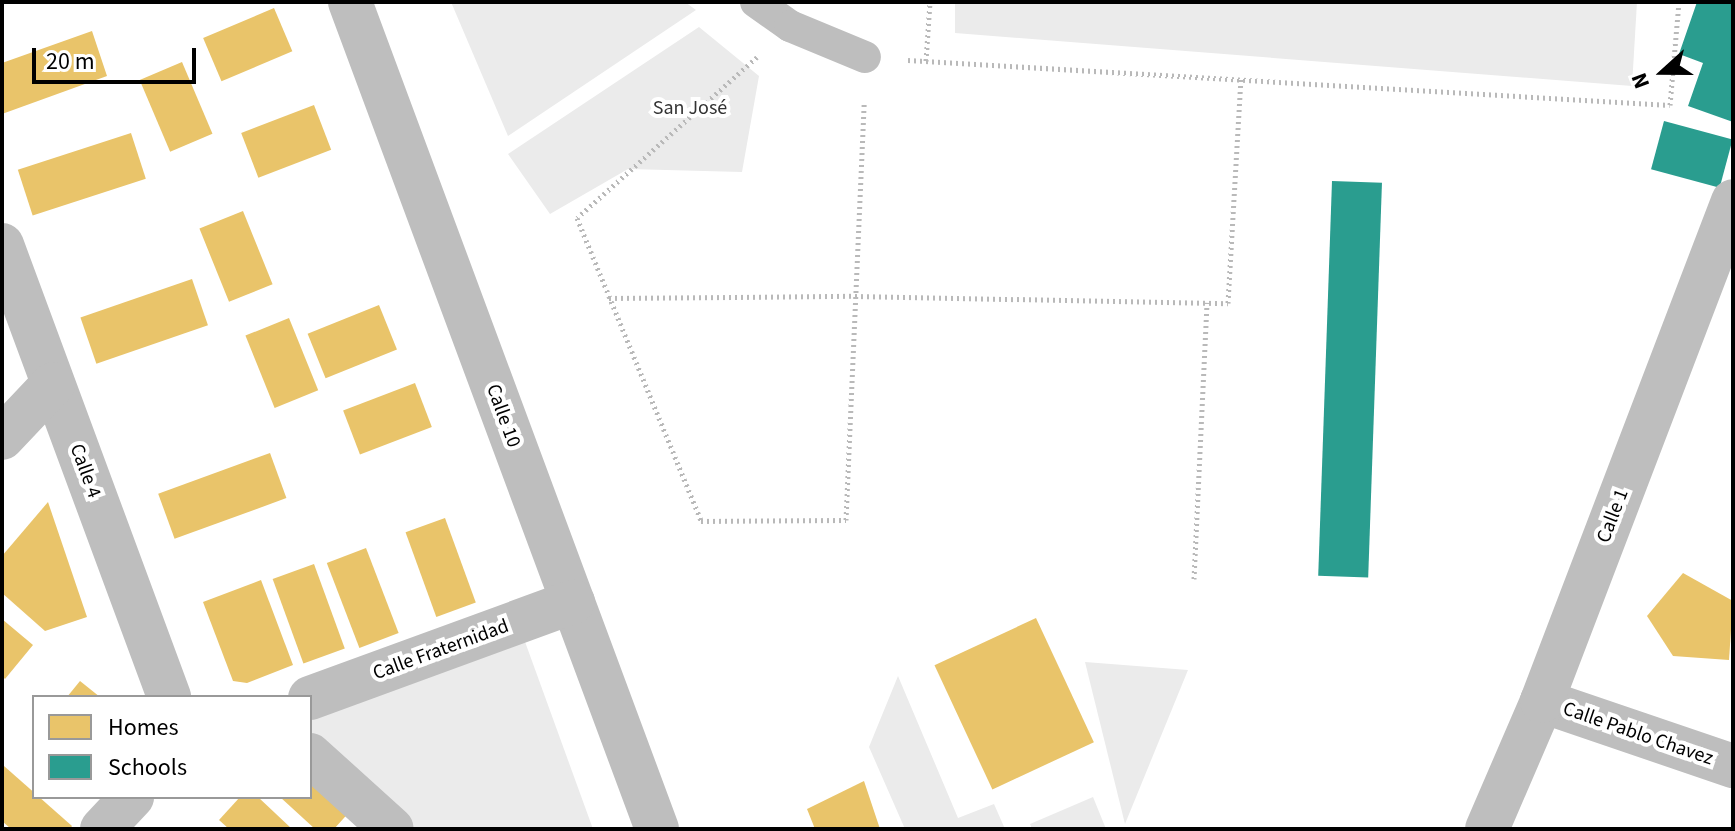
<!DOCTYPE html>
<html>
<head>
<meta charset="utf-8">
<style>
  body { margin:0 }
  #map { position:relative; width:1735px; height:831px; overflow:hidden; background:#fff; font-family:"Source Sans 3",sans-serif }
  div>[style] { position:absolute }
  .green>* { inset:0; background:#ebebeb }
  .homes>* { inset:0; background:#e9c46a; transform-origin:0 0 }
  .schools>* { inset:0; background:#2a9d8f; transform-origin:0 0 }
  .path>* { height:5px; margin-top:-2.5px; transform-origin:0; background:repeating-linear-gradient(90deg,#b9b9b9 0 2px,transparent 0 6px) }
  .service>* { height:32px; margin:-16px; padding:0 16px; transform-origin:16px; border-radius:16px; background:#bebebe }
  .minor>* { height:44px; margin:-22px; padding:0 22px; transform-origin:22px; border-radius:22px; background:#bebebe }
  span { translate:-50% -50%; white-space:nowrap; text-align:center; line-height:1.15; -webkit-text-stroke:8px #fff; paint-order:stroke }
  .park-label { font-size:20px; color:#323232 }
  .street-label { font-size:20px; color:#000 }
  .frame { position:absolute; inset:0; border:4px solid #000; pointer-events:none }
  .legend { position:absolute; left:32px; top:695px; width:280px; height:104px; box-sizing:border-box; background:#fff; border:2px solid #999; margin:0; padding:10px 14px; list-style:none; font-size:24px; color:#000 }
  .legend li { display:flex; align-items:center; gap:16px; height:40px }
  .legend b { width:40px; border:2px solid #999 }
  .north { position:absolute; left:1623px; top:32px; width:80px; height:80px; -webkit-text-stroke:6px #fff; paint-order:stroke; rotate:249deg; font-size:22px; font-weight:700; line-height:32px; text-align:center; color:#000 }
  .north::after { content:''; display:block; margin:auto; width:28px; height:36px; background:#000; clip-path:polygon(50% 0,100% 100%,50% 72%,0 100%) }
  .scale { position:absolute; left:32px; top:48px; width:164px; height:36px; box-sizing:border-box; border:4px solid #000; border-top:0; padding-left:10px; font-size:24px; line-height:28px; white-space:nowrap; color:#000; -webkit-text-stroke:6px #fff; paint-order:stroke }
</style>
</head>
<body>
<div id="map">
  <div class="green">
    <div style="clip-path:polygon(451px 2px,685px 2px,696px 10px,508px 136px)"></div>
    <div style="clip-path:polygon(955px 2px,1637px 2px,1632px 86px,955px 33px)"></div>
    <div style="clip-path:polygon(699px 27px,759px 76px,742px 172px,628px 169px,550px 214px,508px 154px)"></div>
    <div style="clip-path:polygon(524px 639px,593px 829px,397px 829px,310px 751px,310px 718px)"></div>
    <div style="clip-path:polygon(1085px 662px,1188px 670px,1125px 824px)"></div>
    <div style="clip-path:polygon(898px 676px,958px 818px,994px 804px,1005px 829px,905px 829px,869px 747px)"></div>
    <div style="clip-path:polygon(1093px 797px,1106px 829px,1032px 829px,1030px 824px)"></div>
  </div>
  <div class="homes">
    <div style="left:274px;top:8px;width:47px;height:77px;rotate:67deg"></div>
    <div style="clip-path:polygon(92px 31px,107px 76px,2px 114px,2px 63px)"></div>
    <div style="left:182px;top:62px;width:78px;height:46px;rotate:67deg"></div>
    <div style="left:314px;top:105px;width:48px;height:78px;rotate:69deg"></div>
    <div style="left:131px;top:133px;width:48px;height:119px;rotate:72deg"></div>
    <div style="left:243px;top:211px;width:79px;height:47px;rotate:68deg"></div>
    <div style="left:192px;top:279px;width:49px;height:118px;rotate:71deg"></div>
    <div style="left:379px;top:305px;width:48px;height:77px;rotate:68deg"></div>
    <div style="left:289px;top:318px;width:78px;height:47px;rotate:68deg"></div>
    <div style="left:415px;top:383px;width:47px;height:77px;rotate:69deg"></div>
    <div style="left:270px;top:453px;width:48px;height:119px;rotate:70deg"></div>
    <div style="clip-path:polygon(48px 502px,87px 617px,45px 631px,2px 593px,2px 556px)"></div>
    <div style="left:445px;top:518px;width:90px;height:42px;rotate:70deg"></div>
    <div style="left:366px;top:548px;width:91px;height:42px;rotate:69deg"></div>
    <div style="left:314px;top:564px;width:90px;height:44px;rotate:70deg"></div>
    <div style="clip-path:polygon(1683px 573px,1733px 601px,1729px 660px,1673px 656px,1647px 616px)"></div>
    <div style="clip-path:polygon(261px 580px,293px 665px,247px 683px,233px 681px,203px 602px)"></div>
    <div style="left:1036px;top:618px;width:137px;height:112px;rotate:65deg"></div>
    <div style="clip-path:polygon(2px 619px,33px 645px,5px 679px,2px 676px)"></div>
    <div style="clip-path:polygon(80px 681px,100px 697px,67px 697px)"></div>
    <div style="clip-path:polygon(4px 766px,72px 826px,70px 829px,11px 829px,2px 821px)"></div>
    <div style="clip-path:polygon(310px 767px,353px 808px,334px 829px,315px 829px,280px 797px,310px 797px)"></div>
    <div style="clip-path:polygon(864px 781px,880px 829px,815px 829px,807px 809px)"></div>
    <div style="clip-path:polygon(240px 797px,258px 797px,292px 829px,229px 829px,219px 820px)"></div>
  </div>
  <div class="schools">
    <div style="clip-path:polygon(1697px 2px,1733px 2px,1733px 122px,1688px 106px,1703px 63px,1679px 54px)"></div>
    <div style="left:1664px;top:121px;width:71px;height:50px;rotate:15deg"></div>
    <div style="left:1332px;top:181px;width:50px;height:395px;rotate:2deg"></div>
  </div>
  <div class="path">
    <div style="left:757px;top:57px;width:241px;rotate:138.2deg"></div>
    <div style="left:577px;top:218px;width:327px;rotate:67.7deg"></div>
    <div style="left:701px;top:521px;width:145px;rotate:-0.4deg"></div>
    <div style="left:846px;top:520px;width:419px;rotate:-87.5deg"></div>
    <div style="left:908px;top:60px;width:763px;rotate:3.38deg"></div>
    <div style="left:1670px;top:105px;width:103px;rotate:-85deg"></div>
    <div style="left:926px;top:61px;width:59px;rotate:-86.1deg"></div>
    <div style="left:609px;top:298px;width:246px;rotate:-0.5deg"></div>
    <div style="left:855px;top:296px;width:373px;rotate:1.1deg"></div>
    <div style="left:1228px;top:303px;width:224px;rotate:-86.7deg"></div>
    <div style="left:1194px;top:579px;width:277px;rotate:-87.3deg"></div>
  </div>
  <div class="service">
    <div style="left:756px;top:2px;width:42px;rotate:35.2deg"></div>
    <div style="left:790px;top:26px;width:81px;rotate:22.5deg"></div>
  </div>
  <div class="minor">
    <div style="left:350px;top:2px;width:882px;rotate:69.63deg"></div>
    <div style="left:2px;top:245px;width:482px;rotate:69.7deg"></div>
    <div style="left:2px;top:438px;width:74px;rotate:-46.6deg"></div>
    <div style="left:310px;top:698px;width:280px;rotate:-20.1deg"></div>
    <div style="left:1542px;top:701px;width:202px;rotate:18.8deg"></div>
    <div style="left:310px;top:755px;width:110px;rotate:42.1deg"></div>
    <div style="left:102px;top:829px;width:44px;rotate:-46.8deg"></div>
    <div style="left:1487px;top:829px;width:139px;rotate:-66.7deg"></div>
    <div style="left:1542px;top:701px;width:535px;rotate:-69.09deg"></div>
  </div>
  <div class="park-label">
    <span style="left:690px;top:108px">San José</span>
  </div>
  <div class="street-label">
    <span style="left:503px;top:416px;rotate:70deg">Calle 10</span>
    <span style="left:85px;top:471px;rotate:70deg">Calle 4</span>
    <span style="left:1613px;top:516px;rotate:-69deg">Calle 1</span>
    <span style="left:441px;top:650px;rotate:-20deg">Calle Fraternidad</span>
    <span style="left:1638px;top:734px;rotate:19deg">Calle Pablo Chavez</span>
  </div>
  <div class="frame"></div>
  <ul class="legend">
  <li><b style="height:22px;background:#e9c46a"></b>Homes</li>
  <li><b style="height:22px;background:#2a9d8f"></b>Schools</li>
  </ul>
  <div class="north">N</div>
  <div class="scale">20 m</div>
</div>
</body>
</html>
